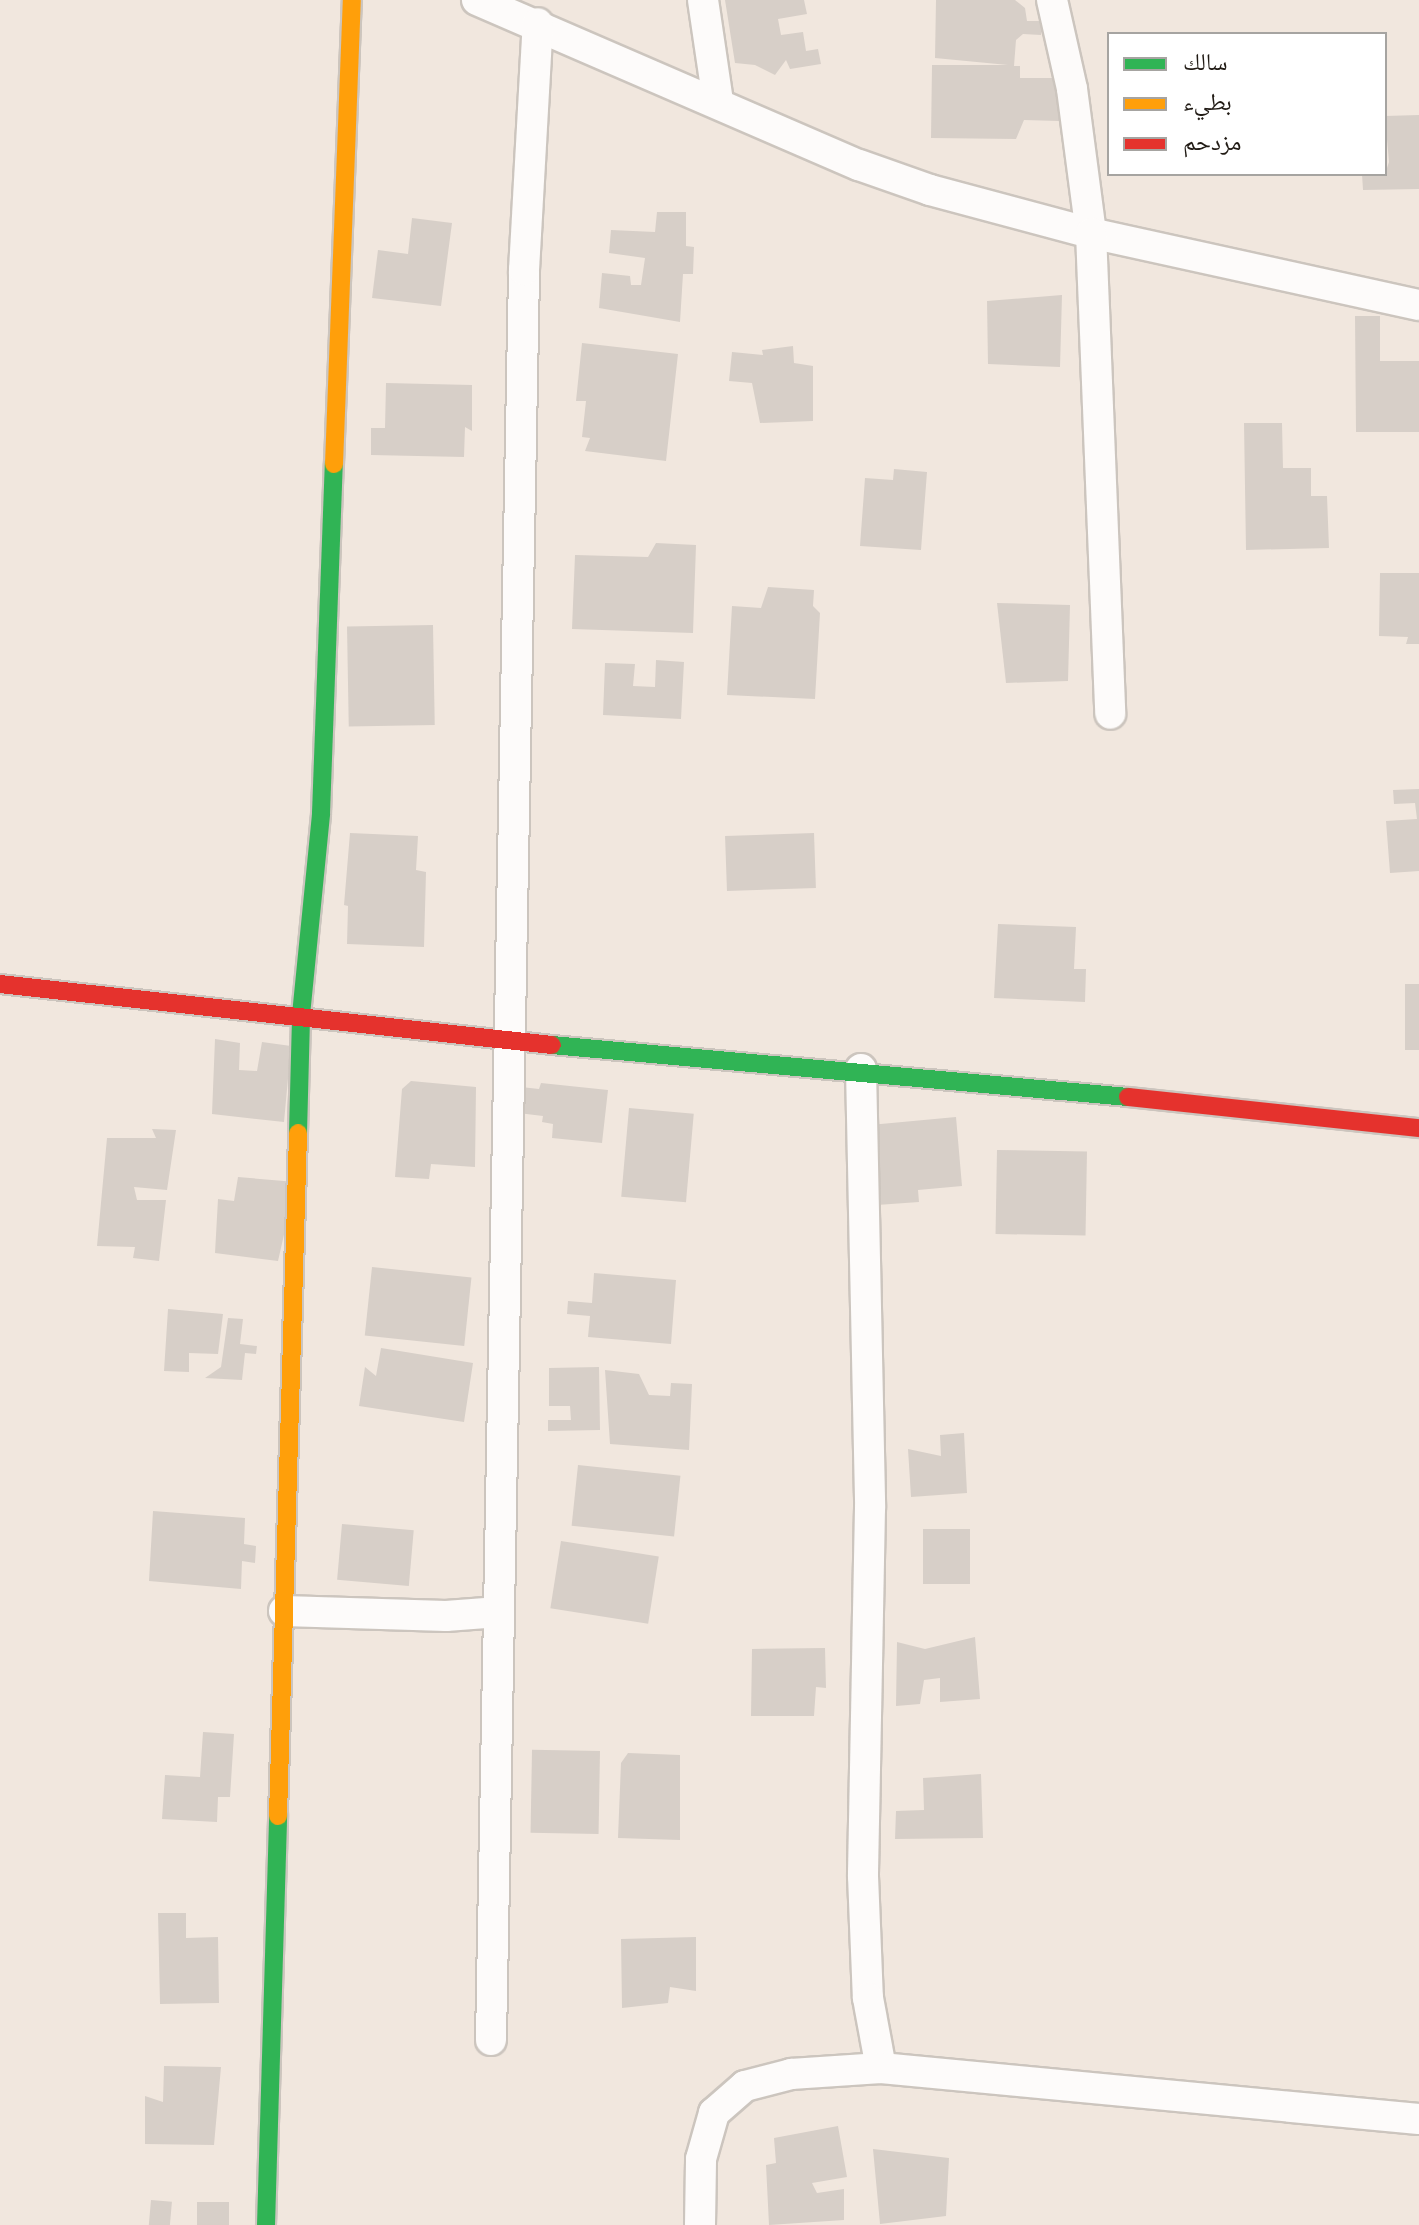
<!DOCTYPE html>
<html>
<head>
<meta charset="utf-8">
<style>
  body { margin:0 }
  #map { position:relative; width:1419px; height:2225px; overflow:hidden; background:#f1e7de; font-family:Figtree,"Noto Naskh Arabic",sans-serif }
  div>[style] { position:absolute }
  .building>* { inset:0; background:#d7cfc8; transform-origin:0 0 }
  .roads { filter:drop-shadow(2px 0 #ccc5be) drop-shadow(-2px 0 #ccc5be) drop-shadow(0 2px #ccc5be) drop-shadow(0 -2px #ccc5be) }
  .street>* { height:30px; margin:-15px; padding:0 15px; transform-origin:15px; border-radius:15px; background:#fdfbfa }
  .fast>* { height:18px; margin:-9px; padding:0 9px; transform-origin:9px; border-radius:9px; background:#30b455 }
  .slow>* { height:18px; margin:-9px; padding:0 9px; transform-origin:9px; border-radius:9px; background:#ff9f0a }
  .jam>* { height:18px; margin:-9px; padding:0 9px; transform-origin:9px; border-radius:9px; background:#e5322d }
  span { translate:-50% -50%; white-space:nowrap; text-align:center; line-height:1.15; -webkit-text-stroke:8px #fff; paint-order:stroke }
  .legend { position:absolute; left:1107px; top:32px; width:280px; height:144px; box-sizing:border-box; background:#fff; border:2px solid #a6a4a1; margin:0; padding:10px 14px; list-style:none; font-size:24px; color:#211b15 }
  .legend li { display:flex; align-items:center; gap:16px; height:40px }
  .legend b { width:40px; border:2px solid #a6a4a1 }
</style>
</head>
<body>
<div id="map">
  <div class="building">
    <div style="clip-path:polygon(725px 0,804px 0,807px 14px,778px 19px,781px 35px,803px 32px,806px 51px,818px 49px,821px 64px,790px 69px,786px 60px,775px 75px,755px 65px,735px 63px)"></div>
    <div style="clip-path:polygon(936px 0,1015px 0,1025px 8px,1027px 21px,1043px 21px,1041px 35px,1023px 34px,1016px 40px,1014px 66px,1020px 66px,1020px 78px,1059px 78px,1059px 121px,1024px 120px,1016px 139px,931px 138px,932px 65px,1008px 65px,935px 58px)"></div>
    <div style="clip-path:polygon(1419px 115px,1419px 189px,1363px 190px,1362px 174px,1385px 174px,1389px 162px,1385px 116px)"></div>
    <div style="clip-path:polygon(657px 212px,686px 212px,686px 246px,694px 247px,693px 274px,683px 274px,680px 322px,599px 308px,602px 273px,630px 276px,631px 285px,641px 285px,645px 258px,609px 253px,611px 230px,655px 232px)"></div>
    <div style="clip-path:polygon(412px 218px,452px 223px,441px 306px,372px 298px,378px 250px,408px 254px)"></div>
    <div style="clip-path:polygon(1062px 295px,1060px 367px,988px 364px,987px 301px)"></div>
    <div style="clip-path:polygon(1355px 316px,1380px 316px,1380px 361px,1419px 361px,1419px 432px,1356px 432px)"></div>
    <div style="clip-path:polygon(582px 343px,678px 354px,666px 461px,585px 451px,590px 438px,582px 437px,586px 401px,576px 401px)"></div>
    <div style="clip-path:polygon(793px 346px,794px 363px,813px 366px,813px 421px,760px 423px,752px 383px,729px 381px,732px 352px,763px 355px,762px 350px)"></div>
    <div style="clip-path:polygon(386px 383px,472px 385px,472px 431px,465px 427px,464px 457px,371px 455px,371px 428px,385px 428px)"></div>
    <div style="clip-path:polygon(1244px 423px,1282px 423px,1283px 468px,1311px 468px,1311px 496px,1327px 496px,1329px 548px,1246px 550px)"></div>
    <div style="clip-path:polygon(894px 469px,927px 472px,921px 550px,860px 546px,865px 478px,893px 480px)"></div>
    <div style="clip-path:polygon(656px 543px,696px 545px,693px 633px,572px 629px,575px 555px,648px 557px)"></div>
    <div style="clip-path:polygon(1380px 573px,1419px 573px,1419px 644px,1406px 644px,1408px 637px,1379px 636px)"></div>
    <div style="clip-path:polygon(768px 587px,814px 590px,813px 606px,820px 613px,815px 699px,727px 695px,732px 606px,761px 608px)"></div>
    <div style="clip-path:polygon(997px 603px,1070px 605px,1068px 681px,1006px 683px)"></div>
    <div style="left:433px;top:625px;width:100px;height:86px;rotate:89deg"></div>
    <div style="clip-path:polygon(656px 660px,684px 662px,681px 719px,603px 715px,605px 663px,635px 664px,633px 686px,655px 687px)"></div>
    <div style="clip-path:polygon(1419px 789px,1419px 871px,1390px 873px,1386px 821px,1417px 819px,1415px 803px,1394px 804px,1393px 790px)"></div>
    <div style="clip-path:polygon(350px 833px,418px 836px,416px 870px,426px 872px,424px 947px,347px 944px,348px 906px,344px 905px)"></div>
    <div style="left:814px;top:833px;width:55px;height:89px;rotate:88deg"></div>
    <div style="clip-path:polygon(998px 924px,1076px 927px,1074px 969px,1086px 969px,1085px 1002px,994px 998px)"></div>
    <div style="left:1405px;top:984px;width:14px;height:66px"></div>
    <div style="clip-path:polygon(215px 1039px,240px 1043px,239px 1070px,257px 1071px,262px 1042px,291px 1046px,284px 1122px,212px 1114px)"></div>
    <div style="clip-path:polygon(411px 1081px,476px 1087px,475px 1167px,431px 1164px,429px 1179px,395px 1177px,402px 1089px)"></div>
    <div style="clip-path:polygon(541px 1083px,608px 1090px,602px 1143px,552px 1138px,553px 1124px,542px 1122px,543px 1116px,518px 1113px,521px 1087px,539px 1089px)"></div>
    <div style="left:629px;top:1108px;width:65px;height:89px;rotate:5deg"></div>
    <div style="clip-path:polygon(956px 1117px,962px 1186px,918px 1190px,919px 1202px,877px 1205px,870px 1125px)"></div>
    <div style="clip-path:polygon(152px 1129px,176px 1130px,167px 1190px,134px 1187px,137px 1200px,166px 1200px,159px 1261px,133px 1258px,135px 1247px,97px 1246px,107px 1138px,156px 1138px)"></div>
    <div style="left:997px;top:1150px;width:90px;height:84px;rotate:1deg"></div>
    <div style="clip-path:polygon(238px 1177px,296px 1182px,278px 1261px,215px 1253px,218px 1199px,234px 1201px)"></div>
    <div style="left:372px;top:1267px;width:100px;height:69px;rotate:6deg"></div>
    <div style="clip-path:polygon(594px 1273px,676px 1280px,671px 1344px,588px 1337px,590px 1316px,567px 1314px,568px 1301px,592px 1303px)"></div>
    <div style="clip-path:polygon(168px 1309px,223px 1314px,218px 1354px,189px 1353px,189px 1372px,164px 1371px)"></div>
    <div style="clip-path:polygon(228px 1318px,243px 1319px,240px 1344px,257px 1346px,256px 1354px,245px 1353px,242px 1380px,205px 1378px,221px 1367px)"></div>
    <div style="clip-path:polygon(381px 1348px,473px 1363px,464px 1422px,359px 1406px,365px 1367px,376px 1376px)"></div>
    <div style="clip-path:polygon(599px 1367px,600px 1430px,548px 1431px,548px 1420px,571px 1420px,570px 1406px,549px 1406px,549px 1368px)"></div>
    <div style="clip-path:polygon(605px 1370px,639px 1374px,649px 1395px,670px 1396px,671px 1383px,692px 1384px,689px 1450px,610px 1444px)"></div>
    <div style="clip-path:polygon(964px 1433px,967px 1493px,911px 1497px,908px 1449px,941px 1456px,940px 1435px)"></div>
    <div style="left:578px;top:1465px;width:103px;height:61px;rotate:6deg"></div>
    <div style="clip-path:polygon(153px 1511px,245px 1518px,244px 1544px,256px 1546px,255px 1563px,242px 1561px,241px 1589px,149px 1581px)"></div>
    <div style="left:342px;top:1524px;width:72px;height:56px;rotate:5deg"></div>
    <div style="left:923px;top:1529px;width:47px;height:55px"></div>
    <div style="left:561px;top:1541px;width:99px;height:68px;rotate:9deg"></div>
    <div style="clip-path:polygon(975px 1637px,980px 1699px,940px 1702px,940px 1678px,924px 1680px,920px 1704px,896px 1706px,897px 1642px,925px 1649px)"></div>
    <div style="clip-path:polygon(825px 1648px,826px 1688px,816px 1687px,814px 1716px,751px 1716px,752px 1649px)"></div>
    <div style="clip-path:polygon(203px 1732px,234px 1734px,230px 1797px,218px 1797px,217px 1822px,162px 1819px,165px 1775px,200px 1777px)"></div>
    <div style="left:600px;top:1751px;width:83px;height:68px;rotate:91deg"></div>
    <div style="clip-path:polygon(628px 1753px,680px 1755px,680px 1840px,618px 1838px,621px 1763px)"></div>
    <div style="clip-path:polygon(981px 1774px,983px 1838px,895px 1839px,896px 1811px,924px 1810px,923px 1778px)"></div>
    <div style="clip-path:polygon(158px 1913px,186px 1913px,186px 1938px,218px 1937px,219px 2003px,160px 2004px)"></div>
    <div style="clip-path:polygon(696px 1937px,696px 1991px,670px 1987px,668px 2003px,622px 2008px,621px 1939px)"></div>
    <div style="clip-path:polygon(164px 2066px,221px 2067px,214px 2145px,145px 2144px,145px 2096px,163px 2102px)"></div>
    <div style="clip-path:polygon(838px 2126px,847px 2177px,812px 2183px,817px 2193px,844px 2189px,844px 2220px,769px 2225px,766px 2165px,776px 2163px,774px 2138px)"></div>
    <div style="clip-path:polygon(873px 2149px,949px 2158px,946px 2216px,880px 2224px)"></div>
    <div style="left:151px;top:2200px;width:21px;height:25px;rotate:5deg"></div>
    <div style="left:197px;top:2202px;width:32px;height:23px"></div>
  </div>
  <div class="roads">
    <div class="street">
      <div style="left:477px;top:0;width:416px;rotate:23.4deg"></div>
      <div style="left:859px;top:165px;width:75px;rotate:19.4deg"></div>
      <div style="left:930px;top:190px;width:167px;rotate:15deg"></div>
      <div style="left:1091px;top:233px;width:336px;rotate:12.4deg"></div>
      <div style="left:703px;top:0;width:103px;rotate:81.6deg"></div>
      <div style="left:1052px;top:0;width:91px;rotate:77.3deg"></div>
      <div style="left:1072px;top:89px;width:145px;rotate:82.5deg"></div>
      <div style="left:1091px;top:233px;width:481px;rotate:87.7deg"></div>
      <div style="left:861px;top:1069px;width:439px;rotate:88.8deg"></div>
      <div style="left:870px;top:1508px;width:368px;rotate:91.1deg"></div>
      <div style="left:863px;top:1876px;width:122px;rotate:87.7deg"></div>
      <div style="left:868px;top:1998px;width:71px;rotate:79.5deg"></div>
      <div style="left:284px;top:1611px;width:162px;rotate:1.8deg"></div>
      <div style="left:446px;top:1616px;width:53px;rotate:-4.3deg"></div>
      <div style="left:491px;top:2040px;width:1770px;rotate:-88.93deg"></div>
      <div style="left:524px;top:270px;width:247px;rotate:-86.8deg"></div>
      <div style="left:700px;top:2225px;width:66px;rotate:-89.1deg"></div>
      <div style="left:701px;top:2159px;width:48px;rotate:-74.2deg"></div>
      <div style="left:714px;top:2113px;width:41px;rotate:-41.1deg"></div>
      <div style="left:745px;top:2086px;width:48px;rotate:-14.6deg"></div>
      <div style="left:791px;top:2074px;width:90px;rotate:-3.8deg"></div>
      <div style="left:881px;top:2068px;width:540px;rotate:5.42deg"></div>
    </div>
    <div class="fast">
      <div style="left:552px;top:1045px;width:578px;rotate:5.16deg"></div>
      <div style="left:298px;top:1133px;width:118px;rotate:-88.5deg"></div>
      <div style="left:301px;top:1015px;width:203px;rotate:-84.3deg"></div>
      <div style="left:321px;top:813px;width:349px;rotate:-87.9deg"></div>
      <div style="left:266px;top:2225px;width:409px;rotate:-88.3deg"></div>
    </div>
    <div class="slow">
      <div style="left:334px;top:464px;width:464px;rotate:-87.8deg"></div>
      <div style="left:278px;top:1816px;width:683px;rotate:-88.32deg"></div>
    </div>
    <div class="jam">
      <div style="left:0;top:984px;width:555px;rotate:6.31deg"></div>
      <div style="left:1128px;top:1097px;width:293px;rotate:6.1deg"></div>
    </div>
  </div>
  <ul class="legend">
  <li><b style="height:10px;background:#30b455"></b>سالك</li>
  <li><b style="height:10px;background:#ff9f0a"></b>بطيء</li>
  <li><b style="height:10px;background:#e5322d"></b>مزدحم</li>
  </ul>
</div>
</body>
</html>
